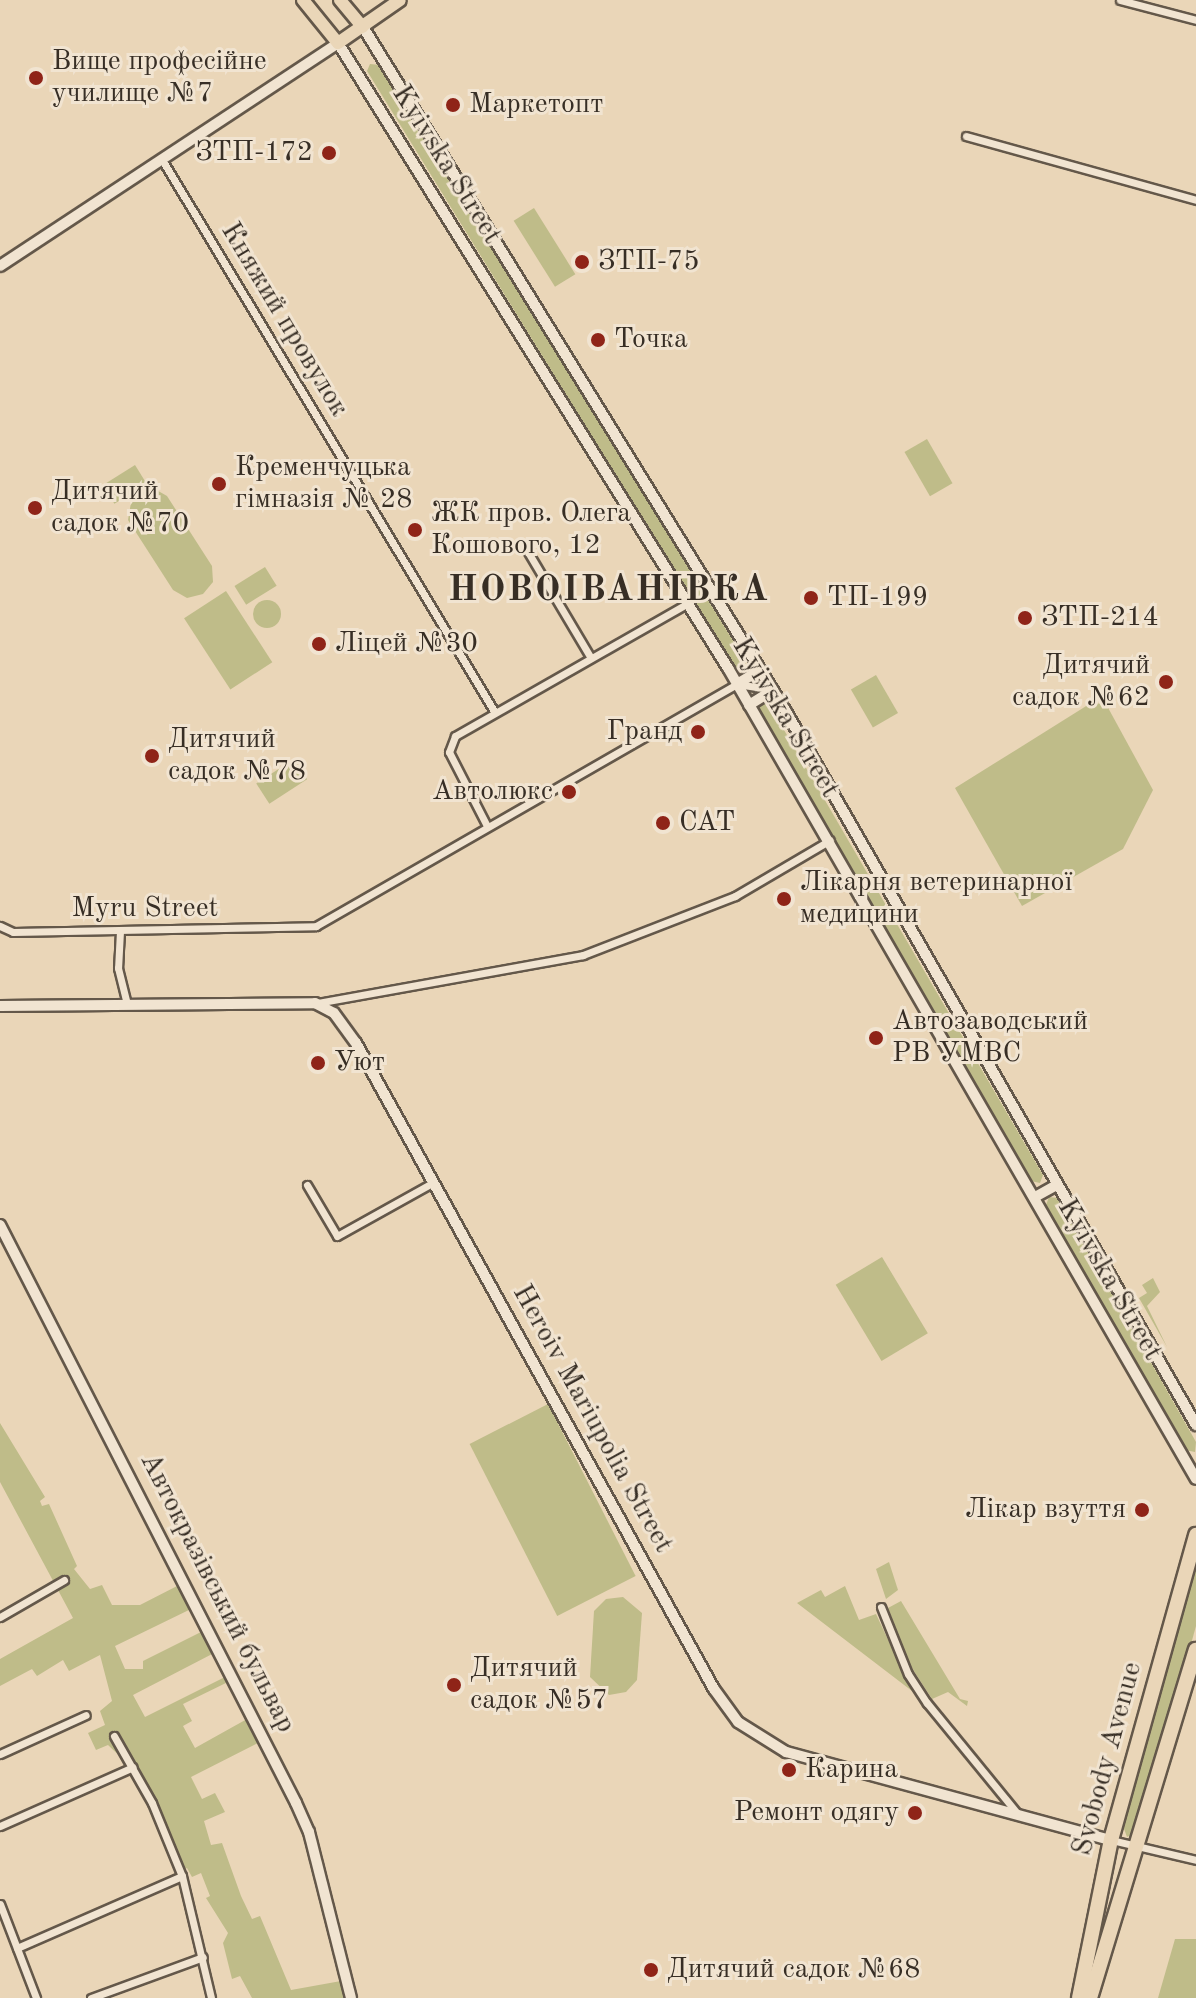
<!DOCTYPE html>
<html>
<head>
<meta charset="utf-8">
<style>
  body { margin:0 }
  #map { position:relative; width:1196px; height:1998px; overflow:hidden; background:#ead6b8; font-family:"Old Standard TT",serif }
  div>[style] { position:absolute }
  .green>* { inset:0; background:#bfbc89; transform-origin:0 0 }
  .round { border-radius:50% }
  .roads { filter:drop-shadow(2px 0 #64584a) drop-shadow(-2px 0 #64584a) drop-shadow(0 2px #64584a) drop-shadow(0 -2px #64584a) }
  .street>* { height:7px; margin:-3.5px; padding:0 3.5px; transform-origin:3.5px; border-radius:3.5px; background:#f1e4d1 }
  .secondary>* { height:10px; margin:-5px; padding:0 5px; transform-origin:5px; border-radius:5px; background:#f1e4d1 }
  .primary>* { height:12px; margin:-6px; padding:0 6px; transform-origin:6px; border-radius:6px; background:#ead6b8 }
  .highway>* { height:14px; margin:-7px; padding:0 7px; transform-origin:7px; border-radius:7px; background:#ead6b8 }
  .dots>* { width:22px; height:22px; translate:-50% -50%; box-sizing:border-box; border:4px solid #f1e4d1; border-radius:50% }
  span { translate:-50% -50%; white-space:nowrap; text-align:center; line-height:1.15; -webkit-text-stroke:6px #f1e4d1; paint-order:stroke }
  .poi-label { font-size:28px; color:#372e25 }
  .left { translate:0 -50%; text-align:left }
  .right { translate:-100% -50%; text-align:right }
  .street-label { font-size:28px; color:#372e25 }
  .district-label { font-size:36px; color:#372e25; font-weight:700; letter-spacing:2px }
</style>
</head>
<body>
<div id="map">
  <div class="green">
    <div style="clip-path:polygon(370px 64px,380px 65px,746px 662px,743px 670px,733px 666px,367px 71px)"></div>
    <div style="left:534px;top:208px;width:78px;height:24px;rotate:58deg"></div>
    <div style="left:927px;top:439px;width:51px;height:26px;rotate:60deg"></div>
    <div style="left:135px;top:465px;width:22px;height:38px;rotate:58deg"></div>
    <div style="clip-path:polygon(153px 488px,167px 496px,212px 566px,213px 582px,203px 594px,187px 598px,173px 590px,128px 520px,132px 497px)"></div>
    <div style="left:265px;top:567px;width:22px;height:36px;rotate:58deg"></div>
    <div style="left:226px;top:591px;width:85px;height:50px;rotate:57deg"></div>
    <div class="round" style="left:253px;top:600px;width:28px;height:28px"></div>
    <div style="left:876px;top:675px;width:44px;height:29px;rotate:60deg"></div>
    <div style="clip-path:polygon(766px 699px,1043px 1175px,1040px 1183px,1031px 1181px,758px 708px)"></div>
    <div style="clip-path:polygon(1091px 703px,1106px 704px,1153px 790px,1123px 849px,1022px 906px,955px 788px)"></div>
    <div style="left:294px;top:759px;width:24px;height:45px;rotate:57deg"></div>
    <div style="clip-path:polygon(1049px 1197px,1058px 1198px,1196px 1442px,1195px 1452px,1185px 1450px,1046px 1205px)"></div>
    <div style="left:882px;top:1257px;width:89px;height:54px;rotate:59deg"></div>
    <div style="clip-path:polygon(1153px 1278px,1160px 1292px,1147px 1306px,1167px 1347px,1139px 1298px,1147px 1293px,1142px 1285px)"></div>
    <div style="left:548px;top:1404px;width:193px;height:88px;rotate:63deg"></div>
    <div style="clip-path:polygon(0 1423px,45px 1497px,40px 1501px,42px 1506px,49px 1504px,77px 1566px,74px 1569px,90px 1589px,102px 1585px,112px 1605px,140px 1605px,181px 1584px,193px 1608px,115px 1646px,125px 1669px,143px 1669px,143px 1661px,205px 1630px,216px 1652px,133px 1695px,145px 1717px,227px 1676px,230px 1681px,183px 1704px,192px 1721px,183px 1726px,195px 1748px,247px 1719px,260px 1742px,191px 1777px,202px 1799px,215px 1793px,225px 1812px,204px 1821px,211px 1845px,222px 1843px,241px 1896px,252px 1919px,260px 1916px,291px 1990px,341px 1981px,345px 1998px,252px 1998px,240px 1976px,232px 1979px,223px 1943px,228px 1933px,206px 1898px,210px 1896px,201px 1873px,192px 1877px,187px 1868px,177px 1873px,147px 1799px,125px 1761px,108px 1745px,96px 1750px,88px 1733px,105px 1725px,100px 1711px,112px 1701px,100px 1655px,69px 1671px,63px 1660px,37px 1676px,32px 1669px,0 1686px,0 1659px,73px 1618px,0 1482px)"></div>
    <div style="clip-path:polygon(889px 1562px,898px 1590px,886px 1599px,876px 1569px)"></div>
    <div style="clip-path:polygon(1196px 1564px,1196px 1626px,1139px 1831px,1127px 1837px,1123px 1826px)"></div>
    <div style="clip-path:polygon(845px 1586px,859px 1620px,876px 1614px,912px 1691px,797px 1603px,821px 1590px,825px 1597px)"></div>
    <div style="clip-path:polygon(623px 1597px,642px 1613px,637px 1680px,626px 1692px,609px 1695px,590px 1677px,594px 1611px,606px 1599px)"></div>
    <div style="clip-path:polygon(901px 1601px,960px 1699px,968px 1701px,967px 1706px,948px 1692px,932px 1699px,910px 1665px,888px 1608px)"></div>
    <div style="clip-path:polygon(1175px 1939px,1196px 1939px,1196px 1998px,1158px 1998px)"></div>
  </div>
  <div class="roads">
    <div class="street">
      <div style="left:1120px;top:0;width:79px;rotate:14.7deg"></div>
      <div style="left:966px;top:136px;width:239px;rotate:15.5deg"></div>
      <div style="left:161px;top:158px;width:646px;rotate:58.94deg"></div>
      <div style="left:528px;top:552px;width:123px;rotate:59.3deg"></div>
      <div style="left:487px;top:826px;width:83px;rotate:-117.2deg"></div>
      <div style="left:449px;top:752px;width:17px;rotate:-69deg"></div>
      <div style="left:455px;top:736px;width:268px;rotate:-29.7deg"></div>
      <div style="left:0;top:926px;width:14px;rotate:25deg"></div>
      <div style="left:13px;top:932px;width:303px;rotate:-1.1deg"></div>
      <div style="left:316px;top:926px;width:486px;rotate:-29.9deg"></div>
      <div style="left:737px;top:684px;width:36px;rotate:9deg"></div>
      <div style="left:120px;top:931px;width:37px;rotate:93deg"></div>
      <div style="left:118px;top:968px;width:38px;rotate:76deg"></div>
      <div style="left:317px;top:1003px;width:270px;rotate:-10.2deg"></div>
      <div style="left:583px;top:955px;width:163px;rotate:-21.2deg"></div>
      <div style="left:735px;top:896px;width:110px;rotate:-30.5deg"></div>
      <div style="left:307px;top:1185px;width:59px;rotate:59.5deg"></div>
      <div style="left:337px;top:1236px;width:111px;rotate:-29.1deg"></div>
      <div style="left:881px;top:1607px;width:72px;rotate:68.1deg"></div>
      <div style="left:908px;top:1674px;width:35px;rotate:57deg"></div>
      <div style="left:927px;top:1703px;width:142px;rotate:50.7deg"></div>
      <div style="left:0;top:1617px;width:74px;rotate:-30deg"></div>
      <div style="left:114px;top:1736px;width:77px;rotate:60.4deg"></div>
      <div style="left:152px;top:1803px;width:79px;rotate:67.7deg"></div>
      <div style="left:182px;top:1876px;width:125px;rotate:76.6deg"></div>
      <div style="left:0;top:1754px;width:94px;rotate:-24.4deg"></div>
      <div style="left:0;top:1826px;width:145px;rotate:-23.9deg"></div>
      <div style="left:1111px;top:1840px;width:87px;rotate:13.2deg"></div>
      <div style="left:0;top:1904px;width:101px;rotate:69deg"></div>
      <div style="left:17px;top:1948px;width:180px;rotate:-23.6deg"></div>
      <div style="left:91px;top:1998px;width:119px;rotate:-20.1deg"></div>
    </div>
    <div class="secondary">
      <div style="left:363px;top:27px;width:803px;rotate:58.29deg"></div>
      <div style="left:785px;top:710px;width:825px;rotate:60.11deg"></div>
      <div style="left:0;top:266px;width:405px;rotate:-33.4deg"></div>
      <div style="left:338px;top:43px;width:737px;rotate:58.04deg"></div>
      <div style="left:728px;top:668px;width:936px;rotate:60.01deg"></div>
      <div style="left:737px;top:684px;width:27px;rotate:-31deg"></div>
      <div style="left:749px;top:705px;width:28px;rotate:-32deg"></div>
      <div style="left:0;top:1006px;width:315px;rotate:-0.5deg"></div>
      <div style="left:315px;top:1003px;width:21px;rotate:28deg"></div>
      <div style="left:334px;top:1013px;width:37px;rotate:54deg"></div>
      <div style="left:356px;top:1043px;width:739px;rotate:61.01deg"></div>
      <div style="left:714px;top:1689px;width:41px;rotate:54deg"></div>
      <div style="left:738px;top:1722px;width:57px;rotate:32deg"></div>
      <div style="left:786px;top:1752px;width:337px;rotate:15.2deg"></div>
      <div style="left:1035px;top:1197px;width:25px;rotate:-29deg"></div>
      <div style="left:0;top:1225px;width:649px;rotate:62.88deg"></div>
      <div style="left:296px;top:1803px;width:32px;rotate:66deg"></div>
      <div style="left:309px;top:1832px;width:171px;rotate:75.8deg"></div>
    </div>
    <div class="primary">
      <div style="left:303px;top:0;width:55px;rotate:50.9deg"></div>
      <div style="left:338px;top:43px;width:75px;rotate:-34.7deg"></div>
      <div style="left:340px;top:0;width:35px;rotate:50deg"></div>
    </div>
    <div class="highway">
      <div style="left:1079px;top:1998px;width:161px;rotate:-78.6deg"></div>
      <div style="left:1111px;top:1840px;width:317px;rotate:-74.4deg"></div>
      <div style="left:1090px;top:1998px;width:364px;rotate:-73.1deg"></div>
    </div>
  </div>
  <div class="dots">
    <div style="left:36px;top:78px;background:#8f2418"></div>
    <div style="left:453px;top:105px;background:#8f2418"></div>
    <div style="left:329px;top:153px;background:#8f2418"></div>
    <div style="left:582px;top:262px;background:#8f2418"></div>
    <div style="left:598px;top:340px;background:#8f2418"></div>
    <div style="left:219px;top:484px;background:#8f2418"></div>
    <div style="left:35px;top:508px;background:#8f2418"></div>
    <div style="left:415px;top:530px;background:#8f2418"></div>
    <div style="left:811px;top:598px;background:#8f2418"></div>
    <div style="left:1025px;top:618px;background:#8f2418"></div>
    <div style="left:319px;top:644px;background:#8f2418"></div>
    <div style="left:1166px;top:682px;background:#8f2418"></div>
    <div style="left:698px;top:732px;background:#8f2418"></div>
    <div style="left:152px;top:756px;background:#8f2418"></div>
    <div style="left:569px;top:792px;background:#8f2418"></div>
    <div style="left:663px;top:823px;background:#8f2418"></div>
    <div style="left:784px;top:899px;background:#8f2418"></div>
    <div style="left:876px;top:1038px;background:#8f2418"></div>
    <div style="left:318px;top:1063px;background:#8f2418"></div>
    <div style="left:1142px;top:1510px;background:#8f2418"></div>
    <div style="left:454px;top:1685px;background:#8f2418"></div>
    <div style="left:789px;top:1770px;background:#8f2418"></div>
    <div style="left:915px;top:1813px;background:#8f2418"></div>
    <div style="left:651px;top:1970px;background:#8f2418"></div>
  </div>
  <div class="poi-label">
    <span class="left" style="left:52px;top:78px">Вище професійне<br>училище №7</span>
    <span class="left" style="left:469px;top:105px">Маркетопт</span>
    <span class="right" style="left:313px;top:153px">ЗТП-172</span>
    <span class="left" style="left:598px;top:262px">ЗТП-75</span>
    <span class="left" style="left:614px;top:340px">Точка</span>
    <span class="left" style="left:235px;top:484px">Кременчуцька<br>гімназія № 28</span>
    <span class="left" style="left:51px;top:508px">Дитячий<br>садок №70</span>
    <span class="left" style="left:431px;top:530px">ЖК пров. Олега<br>Кошового, 12</span>
    <span class="left" style="left:827px;top:598px">ТП-199</span>
    <span class="left" style="left:1041px;top:618px">ЗТП-214</span>
    <span class="left" style="left:335px;top:644px">Ліцей №30</span>
    <span class="right" style="left:1150px;top:682px">Дитячий<br>садок №62</span>
    <span class="right" style="left:682px;top:732px">Гранд</span>
    <span class="left" style="left:168px;top:756px">Дитячий<br>садок №78</span>
    <span class="right" style="left:553px;top:792px">Автолюкс</span>
    <span class="left" style="left:679px;top:823px">САТ</span>
    <span class="left" style="left:800px;top:899px">Лікарня ветеринарної<br>медицини</span>
    <span class="left" style="left:892px;top:1038px">Автозаводський<br>РВ УМВС</span>
    <span class="left" style="left:334px;top:1063px">Уют</span>
    <span class="right" style="left:1126px;top:1510px">Лікар взуття</span>
    <span class="left" style="left:470px;top:1685px">Дитячий<br>садок №57</span>
    <span class="left" style="left:805px;top:1770px">Карина</span>
    <span class="right" style="left:899px;top:1813px">Ремонт одягу</span>
    <span class="left" style="left:667px;top:1970px">Дитячий садок №68</span>
  </div>
  <div class="street-label">
    <span style="left:446px;top:165px;rotate:58deg">Kyivska Street</span>
    <span style="left:284px;top:320px;rotate:59deg">Княжий провулок</span>
    <span style="left:785px;top:718px;rotate:59deg">Kyivska Street</span>
    <span style="left:145px;top:909px">Myru Street</span>
    <span style="left:1109px;top:1280px;rotate:60deg">Kyivska Street</span>
    <span style="left:592px;top:1419px;rotate:61deg">Heroiv Mariupolia Street</span>
    <span style="left:217px;top:1593px;rotate:63deg">Автокразівський бульвар</span>
    <span style="left:1108px;top:1759px;rotate:-75deg">Svobody Avenue</span>
  </div>
  <div class="district-label">
    <span style="left:609px;top:592px">НОВОІВАНІВКА</span>
  </div>
</div>
</body>
</html>
